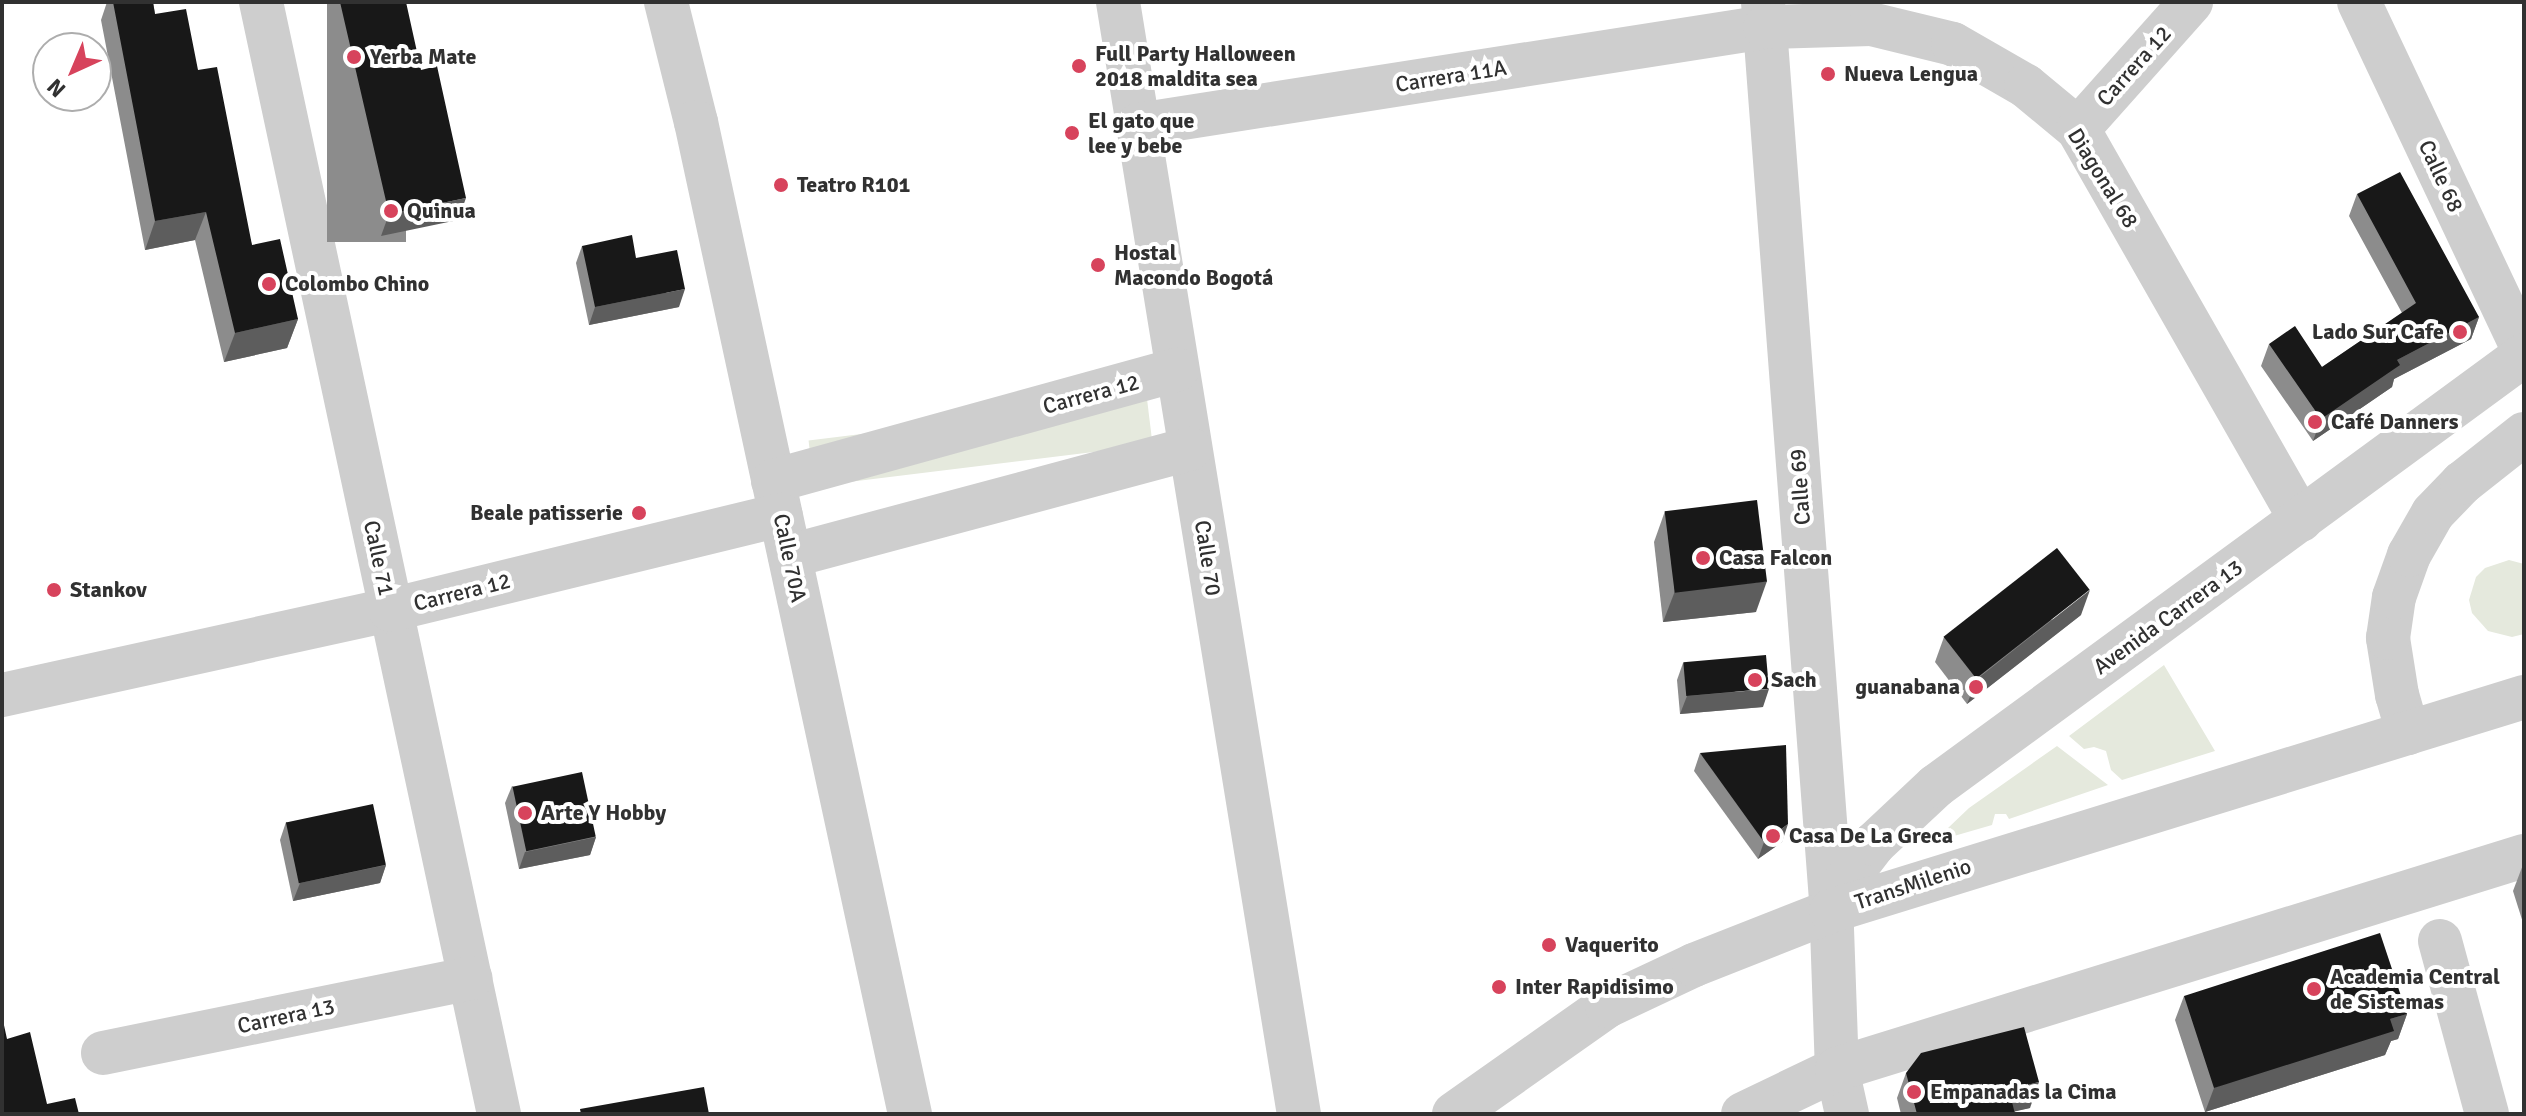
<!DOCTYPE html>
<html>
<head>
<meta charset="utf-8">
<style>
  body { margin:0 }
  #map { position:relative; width:2526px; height:1116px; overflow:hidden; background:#fff; font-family:Signika,sans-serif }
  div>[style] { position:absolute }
  .green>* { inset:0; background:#e5e9dd; transform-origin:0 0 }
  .minor>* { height:44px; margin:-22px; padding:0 22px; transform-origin:22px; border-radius:22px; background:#cecece }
  .wall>* { inset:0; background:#8c8c8c; transform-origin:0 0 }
  .shaded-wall>* { inset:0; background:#5d5d5d }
  .building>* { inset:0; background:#181818; transform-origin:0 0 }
  .dots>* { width:22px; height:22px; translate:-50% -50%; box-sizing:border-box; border:4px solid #fff; border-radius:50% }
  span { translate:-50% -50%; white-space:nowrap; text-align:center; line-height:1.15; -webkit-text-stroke:8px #fff; paint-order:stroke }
  .poi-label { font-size:22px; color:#313131; font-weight:700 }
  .left { translate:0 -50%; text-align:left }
  .right { translate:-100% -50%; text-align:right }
  .street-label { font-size:22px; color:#313131 }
  .frame { position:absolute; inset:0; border:4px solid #313131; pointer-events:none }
  .north { position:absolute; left:32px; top:32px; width:80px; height:80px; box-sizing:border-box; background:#fff; border:2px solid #adadad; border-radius:50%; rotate:224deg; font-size:22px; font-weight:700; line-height:32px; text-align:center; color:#313131 }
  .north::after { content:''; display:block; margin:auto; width:28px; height:36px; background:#d7435c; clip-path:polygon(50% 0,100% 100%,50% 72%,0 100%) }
</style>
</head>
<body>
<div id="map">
  <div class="green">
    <div style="left:1147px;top:399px;width:46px;height:341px;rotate:83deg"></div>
    <div style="clip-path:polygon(2509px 560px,2524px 564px,2524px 634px,2512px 637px,2488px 631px,2472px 613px,2469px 600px,2476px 577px,2485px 568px)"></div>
    <div style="clip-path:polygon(2164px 665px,2215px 751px,2122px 780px,2111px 770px,2106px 751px,2094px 747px,2084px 749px,2069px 736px)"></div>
    <div style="clip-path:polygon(2057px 746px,2108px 785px,2009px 819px,2006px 814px,1995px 814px,1992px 825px,1954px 836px,1949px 834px,1948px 828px,1969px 808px)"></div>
  </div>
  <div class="minor">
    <div style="left:261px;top:2px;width:1137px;rotate:77.92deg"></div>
    <div style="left:666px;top:2px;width:124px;rotate:76deg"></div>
    <div style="left:696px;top:122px;width:1015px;rotate:77.83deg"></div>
    <div style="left:1118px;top:2px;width:1127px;rotate:80.76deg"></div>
    <div style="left:1763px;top:2px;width:901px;rotate:85.67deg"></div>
    <div style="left:1831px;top:900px;width:169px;rotate:88deg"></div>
    <div style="left:1837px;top:1069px;width:46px;rotate:77.5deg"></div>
    <div style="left:2359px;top:2px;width:386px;rotate:64.7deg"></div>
    <div style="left:1138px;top:125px;width:635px;rotate:-8.88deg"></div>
    <div style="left:1765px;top:27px;width:106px;rotate:-1.6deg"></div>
    <div style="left:1871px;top:24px;width:84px;rotate:13.7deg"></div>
    <div style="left:1953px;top:44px;width:84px;rotate:29.9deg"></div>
    <div style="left:2026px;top:86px;width:67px;rotate:39.6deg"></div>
    <div style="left:2078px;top:129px;width:450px;rotate:60.3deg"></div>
    <div style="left:2078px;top:129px;width:170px;rotate:-48.3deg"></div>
    <div style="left:773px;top:481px;width:419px;rotate:-15.4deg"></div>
    <div style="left:790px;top:556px;width:414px;rotate:-15deg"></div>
    <div style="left:2px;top:695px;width:397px;rotate:-12.4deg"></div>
    <div style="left:390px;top:610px;width:402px;rotate:-13.7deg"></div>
    <div style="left:2408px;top:733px;width:40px;rotate:-106deg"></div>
    <div style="left:2397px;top:695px;width:58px;rotate:-99deg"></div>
    <div style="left:2388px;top:638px;width:41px;rotate:-81.7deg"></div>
    <div style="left:2394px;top:597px;width:45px;rotate:-70.3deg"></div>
    <div style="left:2409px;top:555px;width:48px;rotate:-60.3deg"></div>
    <div style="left:2433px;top:513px;width:42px;rotate:-46deg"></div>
    <div style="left:2462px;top:483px;width:79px;rotate:-38.3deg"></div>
    <div style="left:1831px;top:900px;width:71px;rotate:-52.5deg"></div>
    <div style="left:1874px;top:844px;width:85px;rotate:-43.1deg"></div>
    <div style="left:1936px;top:786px;width:729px;rotate:-36.24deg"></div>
    <div style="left:2440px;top:941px;width:179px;rotate:74.8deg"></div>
    <div style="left:103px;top:1053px;width:375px;rotate:-11.5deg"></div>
    <div style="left:1454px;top:1114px;width:187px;rotate:-35.2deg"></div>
    <div style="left:1607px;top:1006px;width:96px;rotate:-25.2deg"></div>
    <div style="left:1694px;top:965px;width:147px;rotate:-21.5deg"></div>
    <div style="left:1831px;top:911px;width:725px;rotate:-17.16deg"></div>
    <div style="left:1743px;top:1114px;width:104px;rotate:-25.6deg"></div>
    <div style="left:1837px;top:1069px;width:719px;rotate:-17.23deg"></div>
  </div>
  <div class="wall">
    <div style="clip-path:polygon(107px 2px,153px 2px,155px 14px,198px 70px,252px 245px,298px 319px,287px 348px,224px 362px,195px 240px,145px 250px,101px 20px)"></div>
    <div style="left:327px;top:2px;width:79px;height:240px"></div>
    <div style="clip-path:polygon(2357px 194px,2479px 317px,2471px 339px,2394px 379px,2392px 387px,2313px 441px,2261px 366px,2269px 344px,2322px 367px,2402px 313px,2349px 216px)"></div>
    <div style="clip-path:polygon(582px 246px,636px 258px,679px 307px,589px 325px,576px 263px)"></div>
    <div style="clip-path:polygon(1665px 511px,1756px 612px,1663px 622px,1654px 542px)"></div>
    <div style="clip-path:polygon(2081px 615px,1967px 704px,1935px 662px,1944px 637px)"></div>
    <div style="clip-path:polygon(1683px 663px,1763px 707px,1680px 714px,1677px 680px)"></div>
    <div style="clip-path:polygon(1700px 753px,1782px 842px,1758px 859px,1694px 771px)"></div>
    <div style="clip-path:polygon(512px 786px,596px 837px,590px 855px,519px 869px,505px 803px)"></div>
    <div style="clip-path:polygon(286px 822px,386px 865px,380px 883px,293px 901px,280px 840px)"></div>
    <div style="clip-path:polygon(2524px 862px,2524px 926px,2513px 891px)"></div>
    <div style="clip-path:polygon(2184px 996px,2407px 1014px,2398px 1039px,2391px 1041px,2385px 1055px,2205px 1112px,2175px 1020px)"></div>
    <div style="clip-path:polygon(1906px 1073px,2030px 1108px,2015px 1111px,2015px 1114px,1901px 1114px,1897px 1098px)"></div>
  </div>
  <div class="shaded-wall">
    <div style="clip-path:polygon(466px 198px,458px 220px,381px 236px,389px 214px)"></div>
    <div style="clip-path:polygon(206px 212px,195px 240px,145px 250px,155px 221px)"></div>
    <div style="clip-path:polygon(685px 289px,679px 307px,589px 325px,595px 307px)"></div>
    <div style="clip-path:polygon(2479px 317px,2471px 339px,2394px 379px,2392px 387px,2313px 441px,2321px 419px,2397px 360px)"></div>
    <div style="clip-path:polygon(298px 319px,287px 348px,224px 362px,235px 333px)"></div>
    <div style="clip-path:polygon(1767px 581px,1756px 612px,1663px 622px,1675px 591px)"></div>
    <div style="clip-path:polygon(2090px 590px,2081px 615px,1967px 704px,1977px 679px)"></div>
    <div style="clip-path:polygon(1769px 689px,1763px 707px,1680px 714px,1687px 696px)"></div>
    <div style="clip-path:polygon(1788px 824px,1782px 842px,1758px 859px,1764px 842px)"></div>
    <div style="clip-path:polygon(596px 837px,590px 855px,519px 869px,525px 852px)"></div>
    <div style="clip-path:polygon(386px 865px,380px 883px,293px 901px,300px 883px)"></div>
    <div style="clip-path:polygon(2407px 1014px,2398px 1039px,2391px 1041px,2385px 1055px,2205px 1112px,2214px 1088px,2390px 1019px)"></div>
    <div style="clip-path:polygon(2039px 1082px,2030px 1108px,2004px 1114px,2009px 1090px)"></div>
  </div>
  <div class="building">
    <div style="clip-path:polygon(113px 2px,153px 2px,155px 14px,186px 9px,198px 70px,217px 67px,252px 245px,280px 239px,298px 319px,235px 333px,206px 212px,155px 221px)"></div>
    <div style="clip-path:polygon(340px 2px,406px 2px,421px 70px,437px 66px,466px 198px,389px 214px)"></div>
    <div style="clip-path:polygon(2400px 172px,2479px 317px,2397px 360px,2400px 365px,2321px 419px,2269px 344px,2295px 326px,2322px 367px,2416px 303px,2357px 194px)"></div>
    <div style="clip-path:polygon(632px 235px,636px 258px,677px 250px,685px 289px,595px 307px,582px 246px)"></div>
    <div style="left:1757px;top:500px;width:82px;height:93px;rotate:83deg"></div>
    <div style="left:2057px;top:548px;width:53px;height:144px;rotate:52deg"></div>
    <div style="left:1766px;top:655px;width:34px;height:83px;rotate:85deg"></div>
    <div style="clip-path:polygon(1786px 745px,1788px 824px,1764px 842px,1700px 753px)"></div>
    <div style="left:582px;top:772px;width:66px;height:71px;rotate:78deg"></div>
    <div style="left:373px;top:804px;width:62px;height:89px;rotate:78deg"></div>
    <div style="clip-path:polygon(2380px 933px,2407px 1014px,2390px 1019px,2394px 1031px,2214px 1088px,2184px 996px)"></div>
    <div style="clip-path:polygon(2px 1016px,7px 1039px,30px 1032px,47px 1104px,75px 1098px,79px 1114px,2px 1114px)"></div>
    <div style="clip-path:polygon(2024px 1027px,2039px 1082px,2009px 1090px,2015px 1114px,1917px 1114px,1906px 1073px,1921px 1053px)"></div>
    <div style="clip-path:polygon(704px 1087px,709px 1114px,581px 1114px,580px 1109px)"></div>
  </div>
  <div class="dots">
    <div style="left:354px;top:57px;background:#d7435c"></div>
    <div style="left:1079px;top:66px;background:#d7435c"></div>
    <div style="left:1828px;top:74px;background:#d7435c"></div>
    <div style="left:1072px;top:133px;background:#d7435c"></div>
    <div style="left:781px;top:185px;background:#d7435c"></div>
    <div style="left:391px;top:211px;background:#d7435c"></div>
    <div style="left:1098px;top:265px;background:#d7435c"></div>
    <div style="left:269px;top:284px;background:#d7435c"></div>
    <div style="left:2460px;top:332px;background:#d7435c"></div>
    <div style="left:2315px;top:422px;background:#d7435c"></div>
    <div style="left:639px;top:513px;background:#d7435c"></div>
    <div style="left:1703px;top:558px;background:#d7435c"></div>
    <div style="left:54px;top:590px;background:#d7435c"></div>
    <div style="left:1755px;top:680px;background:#d7435c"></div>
    <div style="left:1976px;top:687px;background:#d7435c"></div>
    <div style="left:525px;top:813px;background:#d7435c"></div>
    <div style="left:1773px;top:836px;background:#d7435c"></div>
    <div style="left:1549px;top:945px;background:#d7435c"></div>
    <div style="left:1499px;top:987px;background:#d7435c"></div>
    <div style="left:2314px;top:989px;background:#d7435c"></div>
    <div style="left:1914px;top:1092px;background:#d7435c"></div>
  </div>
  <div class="poi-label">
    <span class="left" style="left:1095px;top:66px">Full Party Halloween<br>2018 maldita sea</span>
    <span class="left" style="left:370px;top:57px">Yerba Mate</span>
    <span class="left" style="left:1844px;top:74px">Nueva Lengua</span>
    <span class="left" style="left:1088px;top:133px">El gato que<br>lee y bebe</span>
    <span class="left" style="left:797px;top:185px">Teatro R101</span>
    <span class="left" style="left:407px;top:211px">Quinua</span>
    <span class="left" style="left:1114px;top:265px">Hostal<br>Macondo Bogotá</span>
    <span class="left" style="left:285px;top:284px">Colombo Chino</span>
    <span class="right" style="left:2444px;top:332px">Lado Sur Cafe</span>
    <span class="left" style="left:2331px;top:422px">Café Danners</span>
    <span class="right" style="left:623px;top:513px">Beale patisserie</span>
    <span class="left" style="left:1719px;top:558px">Casa Falcon</span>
    <span class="left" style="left:70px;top:590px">Stankov</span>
    <span class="left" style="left:1771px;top:680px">Sach</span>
    <span class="right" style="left:1960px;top:687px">guanabana</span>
    <span class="left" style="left:541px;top:813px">Arte Y Hobby</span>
    <span class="left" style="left:1789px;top:836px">Casa De La Greca</span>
    <span class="left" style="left:1565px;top:945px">Vaquerito</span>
    <span class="left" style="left:2330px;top:989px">Academia Central<br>de Sistemas</span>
    <span class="left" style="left:1515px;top:987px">Inter Rapidisimo</span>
    <span class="left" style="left:1930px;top:1092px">Empanadas la Cima</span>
  </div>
  <div class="street-label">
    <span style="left:2134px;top:66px;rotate:-48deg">Carrera 12</span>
    <span style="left:1451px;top:76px;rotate:-9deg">Carrera 11A</span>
    <span style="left:2441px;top:176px;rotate:65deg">Calle 68</span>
    <span style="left:2103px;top:178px;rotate:58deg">Diagonal 68</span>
    <span style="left:1091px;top:394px;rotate:-15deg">Carrera 12</span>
    <span style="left:1800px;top:487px;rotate:-94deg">Calle 69</span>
    <span style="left:379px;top:558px;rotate:78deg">Calle 71</span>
    <span style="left:790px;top:558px;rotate:78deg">Calle 70A</span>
    <span style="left:1208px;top:558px;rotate:81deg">Calle 70</span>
    <span style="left:462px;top:592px;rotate:-14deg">Carrera 12</span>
    <span style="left:2168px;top:617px;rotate:-36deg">Avenida Carrera 13</span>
    <span style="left:1913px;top:884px;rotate:-18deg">TransMilenio</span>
    <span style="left:286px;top:1016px;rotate:-12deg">Carrera 13</span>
  </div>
  <div class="frame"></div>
  <div class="north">N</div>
</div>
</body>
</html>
